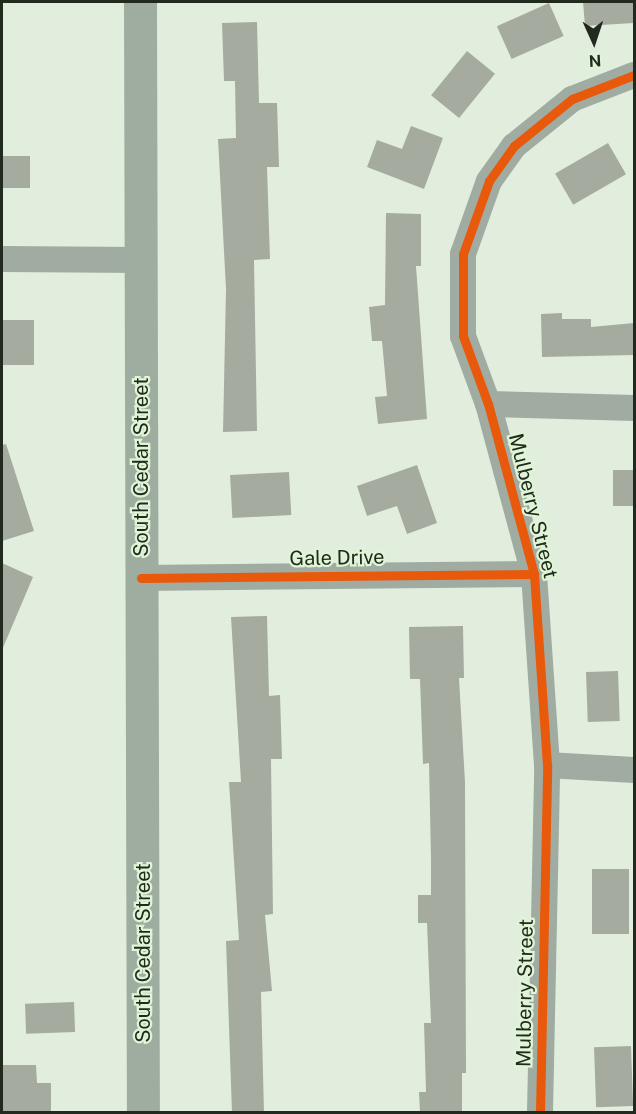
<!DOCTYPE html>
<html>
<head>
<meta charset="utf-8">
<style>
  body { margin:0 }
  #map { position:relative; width:636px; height:1114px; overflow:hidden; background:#e2eedd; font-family:"Public Sans",sans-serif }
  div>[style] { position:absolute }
  .building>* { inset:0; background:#a6ab9f; transform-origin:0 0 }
  .minor>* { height:26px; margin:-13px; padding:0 13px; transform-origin:13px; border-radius:13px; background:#a0aca2 }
  .major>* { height:33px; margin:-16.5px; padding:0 16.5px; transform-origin:16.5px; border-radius:16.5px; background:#9fada1 }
  .cycleway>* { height:9px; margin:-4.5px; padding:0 4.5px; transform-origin:4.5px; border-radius:4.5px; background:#e8590c }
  span { translate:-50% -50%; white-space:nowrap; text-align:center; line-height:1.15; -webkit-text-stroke:4.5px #dff5d6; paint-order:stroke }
  .street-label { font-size:20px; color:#222a1f }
  .frame { position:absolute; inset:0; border:3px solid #222a1f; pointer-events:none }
  .north { position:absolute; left:564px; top:12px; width:60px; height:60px; -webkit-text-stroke:4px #dff5d6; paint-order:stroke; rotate:177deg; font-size:16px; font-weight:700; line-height:24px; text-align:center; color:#222a1f }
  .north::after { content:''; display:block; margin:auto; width:21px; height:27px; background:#222a1f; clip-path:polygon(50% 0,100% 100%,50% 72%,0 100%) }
</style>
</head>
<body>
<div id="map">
  <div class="building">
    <div style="clip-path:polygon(583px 2px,634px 2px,634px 23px,585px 26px)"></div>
    <div style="left:549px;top:3px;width:36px;height:57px;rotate:66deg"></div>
    <div style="clip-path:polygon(257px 22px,259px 103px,277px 103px,279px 167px,267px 167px,270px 259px,254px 260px,257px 431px,223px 432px,226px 289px,218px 139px,236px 138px,235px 81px,224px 81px,222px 23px)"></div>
    <div style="left:467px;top:51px;width:36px;height:57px;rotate:39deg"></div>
    <div style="clip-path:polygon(411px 126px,443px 138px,424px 189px,367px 167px,377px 140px,402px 149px)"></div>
    <div style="left:608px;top:143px;width:36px;height:61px;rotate:60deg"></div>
    <div style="left:2px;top:156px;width:28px;height:32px"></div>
    <div style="clip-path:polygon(386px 213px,421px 214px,421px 266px,416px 266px,427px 419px,378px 424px,375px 397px,387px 396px,382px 341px,372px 341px,369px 307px,385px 305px)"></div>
    <div style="clip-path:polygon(562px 313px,562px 319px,591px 319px,591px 327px,634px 323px,634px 355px,542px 357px,541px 314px)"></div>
    <div style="left:2px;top:320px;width:32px;height:45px"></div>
    <div style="clip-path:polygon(6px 444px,34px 531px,2px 541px,2px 445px)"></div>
    <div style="clip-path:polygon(417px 465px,437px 523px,407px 534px,397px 506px,367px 516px,357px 486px)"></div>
    <div style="left:613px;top:470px;width:21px;height:36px"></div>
    <div style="left:289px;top:472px;width:43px;height:59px;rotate:87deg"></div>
    <div style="clip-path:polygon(2px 563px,33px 577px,2px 650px)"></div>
    <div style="clip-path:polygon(267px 616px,269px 696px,280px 695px,282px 759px,271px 759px,273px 914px,265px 915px,272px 991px,261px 992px,264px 1113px,232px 1113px,226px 941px,239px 940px,229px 782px,241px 782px,231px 617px)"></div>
    <div style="clip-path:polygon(463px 626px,464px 678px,459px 678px,465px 782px,466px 1073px,462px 1073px,462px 1113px,420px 1113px,419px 1092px,426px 1092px,424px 1023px,431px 1023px,427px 923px,418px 923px,418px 895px,431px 895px,431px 859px,429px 763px,423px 764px,420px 679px,410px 679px,409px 627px)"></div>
    <div style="left:618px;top:671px;width:50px;height:32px;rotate:88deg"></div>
    <div style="left:592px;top:869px;width:37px;height:65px"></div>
    <div style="left:74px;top:1002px;width:30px;height:49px;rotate:88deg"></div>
    <div style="left:631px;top:1046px;width:60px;height:37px;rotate:88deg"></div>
    <div style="clip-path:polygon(2px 1065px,36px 1065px,37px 1083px,51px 1083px,51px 1113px,2px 1113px)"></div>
  </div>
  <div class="minor">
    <div style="left:2px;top:259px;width:139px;rotate:0.4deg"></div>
    <div style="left:488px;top:404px;width:146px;rotate:1.6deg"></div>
    <div style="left:141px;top:578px;width:393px;rotate:-0.6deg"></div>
    <div style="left:547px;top:765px;width:87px;rotate:3.3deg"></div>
    <div style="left:540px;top:1112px;width:347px;rotate:-88.8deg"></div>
    <div style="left:547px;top:765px;width:191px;rotate:-93.9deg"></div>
    <div style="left:534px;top:574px;width:176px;rotate:-105.1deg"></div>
    <div style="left:488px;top:404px;width:72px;rotate:-110.2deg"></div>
    <div style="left:463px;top:336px;width:82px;rotate:-90deg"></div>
    <div style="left:463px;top:254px;width:77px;rotate:-70.4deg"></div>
    <div style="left:489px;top:181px;width:43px;rotate:-54.5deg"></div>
    <div style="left:514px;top:146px;width:75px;rotate:-39deg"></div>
    <div style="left:572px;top:99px;width:66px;rotate:-21.2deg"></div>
  </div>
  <div class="major">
    <div style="left:140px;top:2px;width:1110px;rotate:89.85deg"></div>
  </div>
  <div class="cycleway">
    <div style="left:141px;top:578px;width:393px;rotate:-0.6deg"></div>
    <div style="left:540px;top:1112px;width:347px;rotate:-88.8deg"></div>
    <div style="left:547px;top:765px;width:191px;rotate:-93.9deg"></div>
    <div style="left:534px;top:574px;width:176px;rotate:-105.1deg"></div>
    <div style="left:488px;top:404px;width:72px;rotate:-110.2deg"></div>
    <div style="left:463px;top:336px;width:82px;rotate:-90deg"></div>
    <div style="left:463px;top:254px;width:77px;rotate:-70.4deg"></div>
    <div style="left:489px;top:181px;width:43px;rotate:-54.5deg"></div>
    <div style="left:514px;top:146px;width:75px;rotate:-39deg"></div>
    <div style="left:572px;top:99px;width:66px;rotate:-21.2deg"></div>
  </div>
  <div class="street-label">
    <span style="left:141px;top:467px;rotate:-90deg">South Cedar Street</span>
    <span style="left:533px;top:506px;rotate:76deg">Mulberry Street</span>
    <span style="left:337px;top:558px;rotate:-1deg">Gale Drive</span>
    <span style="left:143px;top:953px;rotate:-90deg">South Cedar Street</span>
    <span style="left:525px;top:993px;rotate:-89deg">Mulberry Street</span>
  </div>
  <div class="frame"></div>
  <div class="north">N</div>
</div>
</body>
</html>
